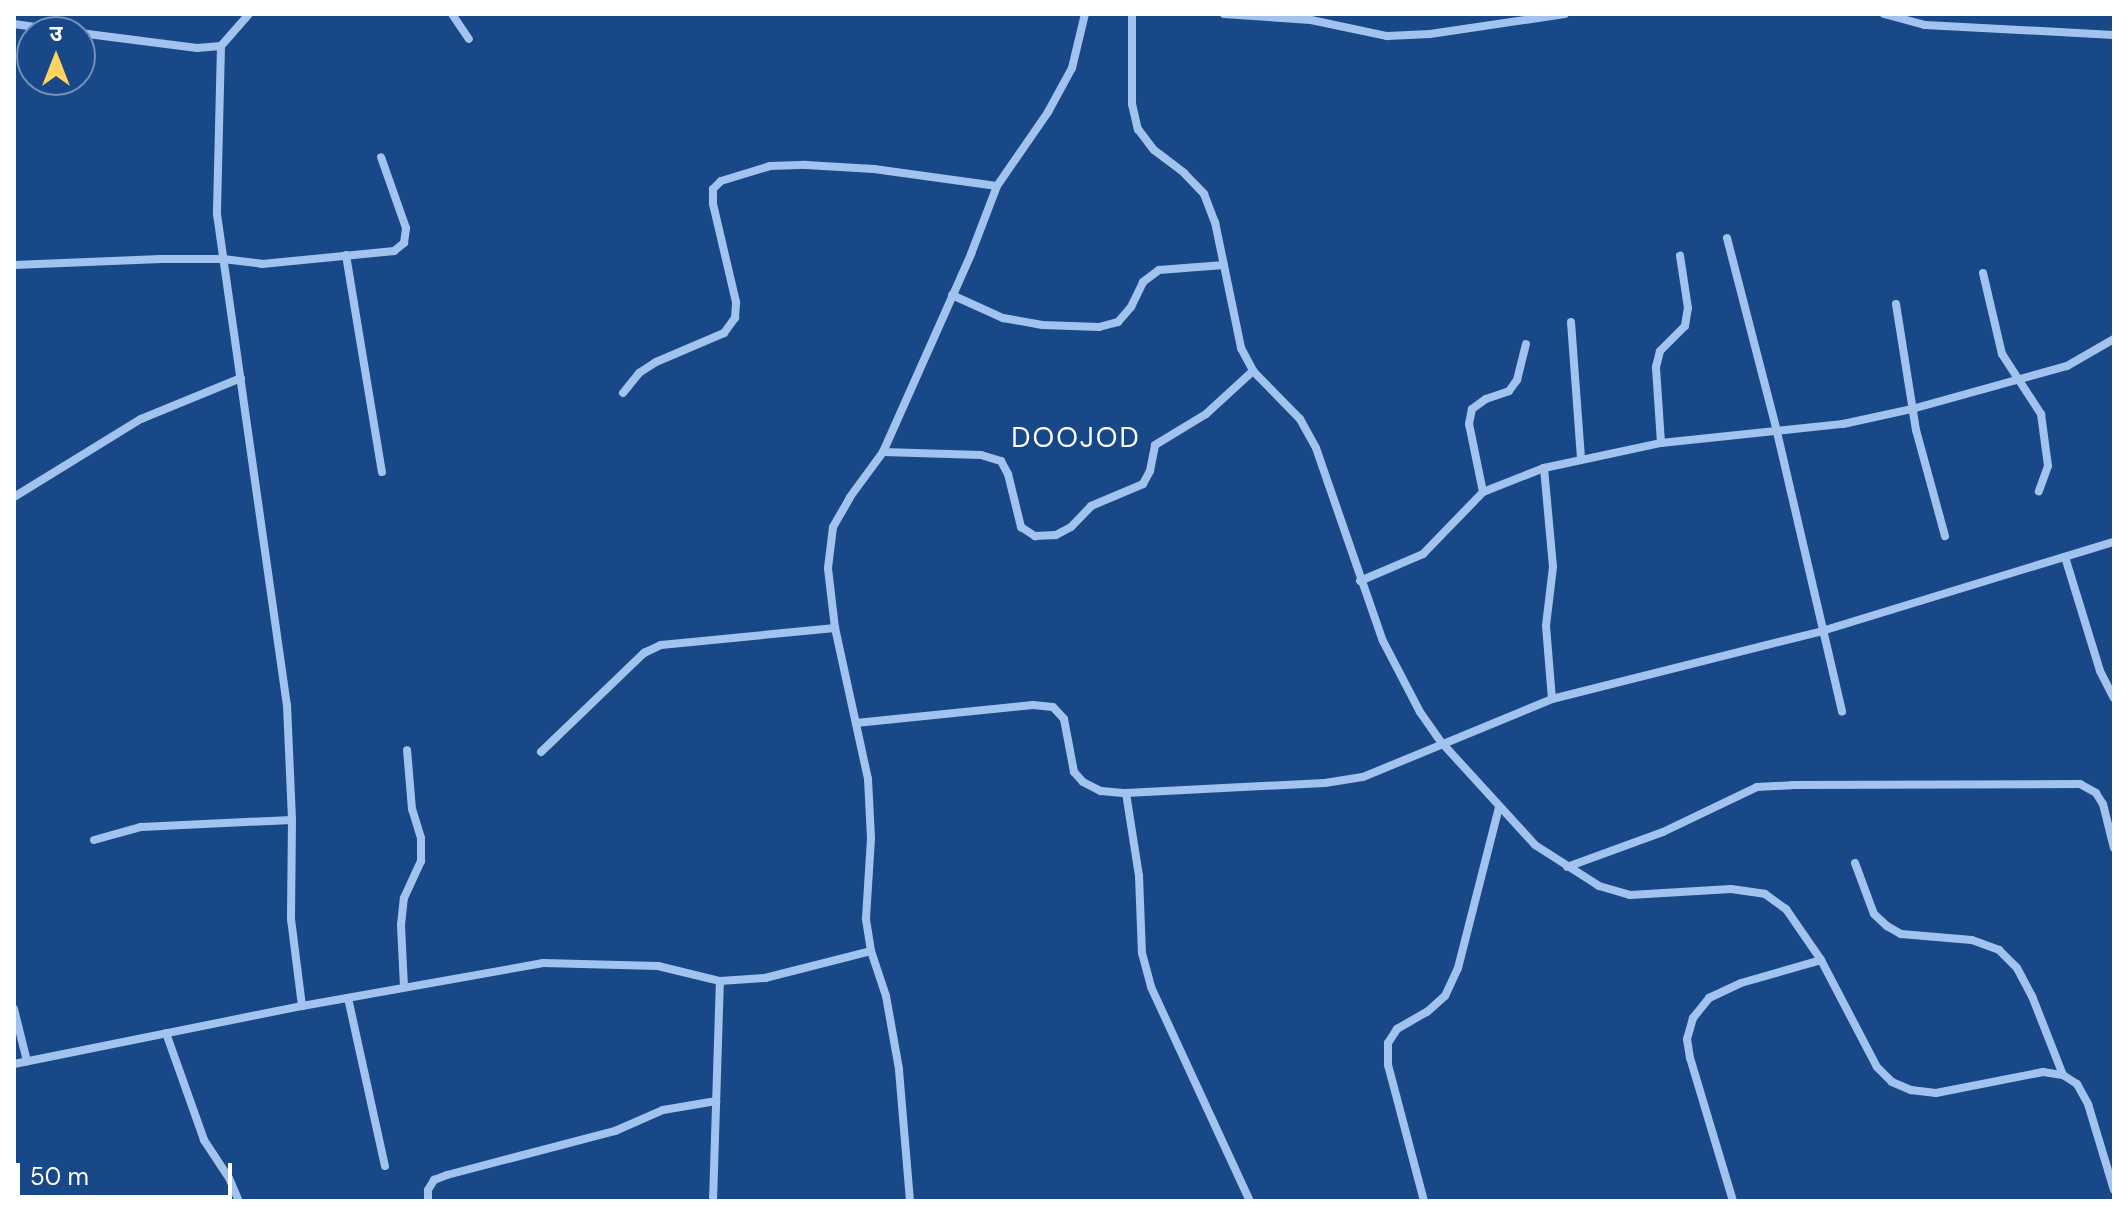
<!DOCTYPE html>
<html>
<head>
<meta charset="utf-8">
<style>
  body { margin:0 }
  #map { position:relative; width:2128px; height:1215px; overflow:hidden; background:#194889; font-family:"DM Sans","Noto Sans Devanagari",sans-serif }
  div>[style] { position:absolute }
  .minor>* { height:8px; margin:-4px; padding:0 4px; transform-origin:4px; border-radius:4px; background:#a2c3ed }
  span { translate:-50% -50%; white-space:nowrap; text-align:center; line-height:1.15; -webkit-text-stroke:7px #194889; paint-order:stroke }
  .quarter-label { font-size:28px; color:#fff; letter-spacing:2px }
  .frame { position:absolute; inset:0; border:16px solid #fff; pointer-events:none }
  .north { position:absolute; left:16px; top:16px; width:80px; height:80px; box-sizing:border-box; background:#194889; border:2px solid #7591b8; border-radius:50%; rotate:0deg; font-size:22px; font-weight:700; line-height:32px; text-align:center; color:#fff }
  .north::after { content:''; display:block; margin:auto; width:28px; height:36px; background:#ffd35e; clip-path:polygon(50% 0,100% 100%,50% 72%,0 100%) }
  .scale { position:absolute; left:16px; top:1163px; width:216px; height:36px; box-sizing:border-box; border:4px solid #fff; border-top:0; padding-left:10px; font-size:24px; line-height:28px; white-space:nowrap; color:#fff; -webkit-text-stroke:6px #194889; paint-order:stroke }
</style>
</head>
<body>
<div id="map">
  <div class="minor">
    <div style="left:452px;top:14px;width:30px;rotate:56deg"></div>
    <div style="left:1132px;top:14px;width:90px;rotate:90deg"></div>
    <div style="left:1132px;top:104px;width:26px;rotate:77deg"></div>
    <div style="left:1138px;top:129px;width:26px;rotate:53deg"></div>
    <div style="left:1154px;top:150px;width:38px;rotate:37deg"></div>
    <div style="left:1184px;top:173px;width:29px;rotate:46deg"></div>
    <div style="left:1204px;top:194px;width:30px;rotate:69deg"></div>
    <div style="left:1215px;top:222px;width:129px;rotate:78.3deg"></div>
    <div style="left:1241px;top:348px;width:26px;rotate:62deg"></div>
    <div style="left:1253px;top:371px;width:67px;rotate:45.6deg"></div>
    <div style="left:1300px;top:419px;width:33px;rotate:61deg"></div>
    <div style="left:1316px;top:448px;width:204px;rotate:70.9deg"></div>
    <div style="left:1383px;top:641px;width:80px;rotate:62.5deg"></div>
    <div style="left:1420px;top:712px;width:38px;rotate:55deg"></div>
    <div style="left:1442px;top:743px;width:138px;rotate:47.6deg"></div>
    <div style="left:1535px;top:845px;width:76px;rotate:32.6deg"></div>
    <div style="left:1599px;top:886px;width:32px;rotate:16deg"></div>
    <div style="left:1630px;top:895px;width:101px;rotate:-3.4deg"></div>
    <div style="left:1731px;top:889px;width:34px;rotate:8deg"></div>
    <div style="left:1765px;top:894px;width:26px;rotate:36deg"></div>
    <div style="left:1786px;top:909px;width:62px;rotate:55.5deg"></div>
    <div style="left:1821px;top:960px;width:121px;rotate:62.4deg"></div>
    <div style="left:1877px;top:1067px;width:21px;rotate:45deg"></div>
    <div style="left:1892px;top:1082px;width:21px;rotate:23deg"></div>
    <div style="left:1911px;top:1090px;width:25px;rotate:7deg"></div>
    <div style="left:1936px;top:1093px;width:109px;rotate:-11.1deg"></div>
    <div style="left:2043px;top:1072px;width:20px;rotate:9deg"></div>
    <div style="left:2063px;top:1075px;width:17px;rotate:33deg"></div>
    <div style="left:2077px;top:1084px;width:23px;rotate:61deg"></div>
    <div style="left:2088px;top:1104px;width:90px;rotate:73.2deg"></div>
    <div style="left:1224px;top:14px;width:87px;rotate:3.9deg"></div>
    <div style="left:1311px;top:20px;width:78px;rotate:11.9deg"></div>
    <div style="left:1387px;top:36px;width:43px;rotate:-2.7deg"></div>
    <div style="left:1430px;top:34px;width:136px;rotate:-8.4deg"></div>
    <div style="left:1884px;top:14px;width:42px;rotate:15deg"></div>
    <div style="left:1925px;top:25px;width:189px;rotate:3deg"></div>
    <div style="left:14px;top:24px;width:57px;rotate:8.1deg"></div>
    <div style="left:80px;top:33px;width:118px;rotate:7.3deg"></div>
    <div style="left:197px;top:48px;width:24px;rotate:-5deg"></div>
    <div style="left:221px;top:46px;width:43px;rotate:-48.8deg"></div>
    <div style="left:221px;top:46px;width:168px;rotate:91.4deg"></div>
    <div style="left:217px;top:214px;width:496px;rotate:81.9deg"></div>
    <div style="left:287px;top:705px;width:115px;rotate:87.5deg"></div>
    <div style="left:292px;top:820px;width:99px;rotate:90.6deg"></div>
    <div style="left:291px;top:919px;width:88px;rotate:82.8deg"></div>
    <div style="left:1727px;top:238px;width:200px;rotate:75.5deg"></div>
    <div style="left:1777px;top:432px;width:287px;rotate:76.9deg"></div>
    <div style="left:346px;top:255px;width:220px;rotate:80.6deg"></div>
    <div style="left:14px;top:265px;width:147px;rotate:-2.3deg"></div>
    <div style="left:161px;top:259px;width:62px"></div>
    <div style="left:223px;top:259px;width:39px;rotate:7deg"></div>
    <div style="left:262px;top:264px;width:133px;rotate:-5.6deg"></div>
    <div style="left:394px;top:251px;width:13px;rotate:-39deg"></div>
    <div style="left:404px;top:243px;width:15px;rotate:-82deg"></div>
    <div style="left:406px;top:228px;width:75px;rotate:-109.4deg"></div>
    <div style="left:1983px;top:273px;width:83px;rotate:76.8deg"></div>
    <div style="left:2002px;top:354px;width:72px;rotate:57deg"></div>
    <div style="left:2041px;top:414px;width:52px;rotate:82.3deg"></div>
    <div style="left:2048px;top:466px;width:27px;rotate:110deg"></div>
    <div style="left:952px;top:295px;width:56px;rotate:24.3deg"></div>
    <div style="left:1003px;top:318px;width:40px;rotate:10deg"></div>
    <div style="left:1042px;top:325px;width:57px;rotate:2deg"></div>
    <div style="left:1099px;top:327px;width:20px;rotate:-15deg"></div>
    <div style="left:1118px;top:322px;width:20px;rotate:-49deg"></div>
    <div style="left:1131px;top:307px;width:28px;rotate:-64deg"></div>
    <div style="left:1143px;top:282px;width:20px;rotate:-37deg"></div>
    <div style="left:1159px;top:270px;width:65px;rotate:-4.4deg"></div>
    <div style="left:1896px;top:304px;width:128px;rotate:81deg"></div>
    <div style="left:1916px;top:430px;width:110px;rotate:74.7deg"></div>
    <div style="left:1571px;top:322px;width:136px;rotate:85.8deg"></div>
    <div style="left:623px;top:393px;width:26px;rotate:-51deg"></div>
    <div style="left:639px;top:373px;width:20px;rotate:-33deg"></div>
    <div style="left:656px;top:362px;width:74px;rotate:-23.1deg"></div>
    <div style="left:724px;top:333px;width:19px;rotate:-54deg"></div>
    <div style="left:735px;top:318px;width:16px;rotate:-86deg"></div>
    <div style="left:736px;top:302px;width:101px;rotate:-103.2deg"></div>
    <div style="left:713px;top:204px;width:15px;rotate:-90deg"></div>
    <div style="left:713px;top:189px;width:11px;rotate:-45deg"></div>
    <div style="left:721px;top:181px;width:51px;rotate:-17deg"></div>
    <div style="left:770px;top:166px;width:36px;rotate:-2deg"></div>
    <div style="left:806px;top:165px;width:68px;rotate:3.4deg"></div>
    <div style="left:874px;top:169px;width:124px;rotate:7.9deg"></div>
    <div style="left:1661px;top:443px;width:76px;rotate:-93.8deg"></div>
    <div style="left:1656px;top:367px;width:16px;rotate:-76deg"></div>
    <div style="left:1660px;top:351px;width:35px;rotate:-45deg"></div>
    <div style="left:1685px;top:326px;width:18px;rotate:-81deg"></div>
    <div style="left:1688px;top:308px;width:53px;rotate:-98.7deg"></div>
    <div style="left:883px;top:452px;width:98px;rotate:1.8deg"></div>
    <div style="left:981px;top:455px;width:21px;rotate:17deg"></div>
    <div style="left:1001px;top:461px;width:15px;rotate:62deg"></div>
    <div style="left:1008px;top:474px;width:55px;rotate:76.2deg"></div>
    <div style="left:1021px;top:527px;width:17px;rotate:33deg"></div>
    <div style="left:1035px;top:536px;width:21px;rotate:-3deg"></div>
    <div style="left:1056px;top:535px;width:17px;rotate:-28deg"></div>
    <div style="left:1071px;top:527px;width:29px;rotate:-46deg"></div>
    <div style="left:1091px;top:506px;width:56px;rotate:-22.9deg"></div>
    <div style="left:1143px;top:484px;width:15px;rotate:-62deg"></div>
    <div style="left:1150px;top:471px;width:26px;rotate:-79deg"></div>
    <div style="left:1155px;top:445px;width:60px;rotate:-31.3deg"></div>
    <div style="left:1206px;top:414px;width:64px;rotate:-42.5deg"></div>
    <div style="left:1544px;top:468px;width:99px;rotate:84.8deg"></div>
    <div style="left:1553px;top:567px;width:59px;rotate:96.8deg"></div>
    <div style="left:1546px;top:626px;width:73px;rotate:85.3deg"></div>
    <div style="left:1483px;top:492px;width:69px;rotate:-101.6deg"></div>
    <div style="left:1469px;top:424px;width:15px;rotate:-79deg"></div>
    <div style="left:1472px;top:409px;width:17px;rotate:-36deg"></div>
    <div style="left:1486px;top:399px;width:24px;rotate:-19deg"></div>
    <div style="left:1509px;top:391px;width:14px;rotate:-54deg"></div>
    <div style="left:1517px;top:380px;width:37px;rotate:-76deg"></div>
    <div style="left:14px;top:497px;width:149px;rotate:-31.6deg"></div>
    <div style="left:141px;top:419px;width:108px;rotate:-22.3deg"></div>
    <div style="left:2065px;top:557px;width:119px;rotate:72.9deg"></div>
    <div style="left:2100px;top:671px;width:30px;rotate:63deg"></div>
    <div style="left:1360px;top:581px;width:69px;rotate:-23.2deg"></div>
    <div style="left:1423px;top:554px;width:86px;rotate:-45.9deg"></div>
    <div style="left:1483px;top:492px;width:66px;rotate:-21.5deg"></div>
    <div style="left:1544px;top:468px;width:120px;rotate:-12.1deg"></div>
    <div style="left:1661px;top:443px;width:183px;rotate:-6deg"></div>
    <div style="left:1843px;top:424px;width:71px;rotate:-12.3deg"></div>
    <div style="left:1912px;top:409px;width:161px;rotate:-15.5deg"></div>
    <div style="left:2067px;top:366px;width:54px;rotate:-29.9deg"></div>
    <div style="left:856px;top:723px;width:178px;rotate:-5.8deg"></div>
    <div style="left:1033px;top:705px;width:20px;rotate:6deg"></div>
    <div style="left:1053px;top:707px;width:16px;rotate:47deg"></div>
    <div style="left:1064px;top:719px;width:54px;rotate:79.3deg"></div>
    <div style="left:1074px;top:772px;width:13px;rotate:48deg"></div>
    <div style="left:1083px;top:782px;width:20px;rotate:27deg"></div>
    <div style="left:1101px;top:791px;width:25px;rotate:5deg"></div>
    <div style="left:1126px;top:793px;width:199px;rotate:-2.9deg"></div>
    <div style="left:1325px;top:783px;width:38px;rotate:-9deg"></div>
    <div style="left:1363px;top:777px;width:204px;rotate:-22.4deg"></div>
    <div style="left:1552px;top:699px;width:278px;rotate:-14.1deg"></div>
    <div style="left:1822px;top:631px;width:305px;rotate:-17deg"></div>
    <div style="left:541px;top:752px;width:143px;rotate:-43.9deg"></div>
    <div style="left:644px;top:653px;width:19px;rotate:-25deg"></div>
    <div style="left:661px;top:645px;width:175px;rotate:-5.6deg"></div>
    <div style="left:1126px;top:793px;width:84px;rotate:81.1deg"></div>
    <div style="left:1139px;top:876px;width:77px;rotate:87.8deg"></div>
    <div style="left:1142px;top:953px;width:35px;rotate:75deg"></div>
    <div style="left:1151px;top:987px;width:236px;rotate:65.2deg"></div>
    <div style="left:94px;top:840px;width:49px;rotate:-15.5deg"></div>
    <div style="left:141px;top:827px;width:151px;rotate:-2.7deg"></div>
    <div style="left:1855px;top:863px;width:54px;rotate:69.6deg"></div>
    <div style="left:1874px;top:914px;width:18px;rotate:43deg"></div>
    <div style="left:1887px;top:926px;width:16px;rotate:30deg"></div>
    <div style="left:1901px;top:934px;width:71px;rotate:4.8deg"></div>
    <div style="left:1972px;top:940px;width:29px;rotate:20deg"></div>
    <div style="left:1999px;top:950px;width:25px;rotate:45deg"></div>
    <div style="left:2017px;top:968px;width:32px;rotate:62deg"></div>
    <div style="left:2032px;top:996px;width:85px;rotate:68.6deg"></div>
    <div style="left:1567px;top:867px;width:102px;rotate:-20deg"></div>
    <div style="left:1663px;top:832px;width:104px;rotate:-25.6deg"></div>
    <div style="left:1757px;top:787px;width:35px;rotate:-3deg"></div>
    <div style="left:1792px;top:785px;width:288px;rotate:-0.2deg"></div>
    <div style="left:2080px;top:784px;width:18px;rotate:29deg"></div>
    <div style="left:2096px;top:793px;width:13px;rotate:58deg"></div>
    <div style="left:2103px;top:804px;width:45px;rotate:76deg"></div>
    <div style="left:404px;top:987px;width:62px;rotate:-92.8deg"></div>
    <div style="left:401px;top:925px;width:27px;rotate:-84deg"></div>
    <div style="left:404px;top:898px;width:41px;rotate:-65.3deg"></div>
    <div style="left:421px;top:861px;width:23px;rotate:-90deg"></div>
    <div style="left:421px;top:838px;width:30px;rotate:-107deg"></div>
    <div style="left:412px;top:809px;width:59px;rotate:-94.8deg"></div>
    <div style="left:348px;top:998px;width:172px;rotate:77.6deg"></div>
    <div style="left:14px;top:1009px;width:54px;rotate:76deg"></div>
    <div style="left:166px;top:1033px;width:114px;rotate:70.4deg"></div>
    <div style="left:204px;top:1140px;width:45px;rotate:56.7deg"></div>
    <div style="left:229px;top:1178px;width:25px;rotate:67deg"></div>
    <div style="left:14px;top:1064px;width:294px;rotate:-11.4deg"></div>
    <div style="left:302px;top:1006px;width:245px;rotate:-10.1deg"></div>
    <div style="left:543px;top:963px;width:115px;rotate:1.5deg"></div>
    <div style="left:658px;top:966px;width:64px;rotate:13.6deg"></div>
    <div style="left:720px;top:981px;width:45px;rotate:-3.8deg"></div>
    <div style="left:765px;top:978px;width:109px;rotate:-14.3deg"></div>
    <div style="left:428px;top:1201px;width:11px;rotate:-90deg"></div>
    <div style="left:428px;top:1190px;width:12px;rotate:-59deg"></div>
    <div style="left:434px;top:1180px;width:14px;rotate:-21deg"></div>
    <div style="left:447px;top:1175px;width:174px;rotate:-14.7deg"></div>
    <div style="left:615px;top:1131px;width:52px;rotate:-23.6deg"></div>
    <div style="left:663px;top:1110px;width:54px;rotate:-9.6deg"></div>
    <div style="left:713px;top:1201px;width:220px;rotate:-88.2deg"></div>
    <div style="left:910px;top:1201px;width:132px;rotate:-94.8deg"></div>
    <div style="left:899px;top:1069px;width:74px;rotate:-100.1deg"></div>
    <div style="left:886px;top:996px;width:47px;rotate:-108.4deg"></div>
    <div style="left:871px;top:951px;width:33px;rotate:-99deg"></div>
    <div style="left:866px;top:918px;width:80px;rotate:-86.4deg"></div>
    <div style="left:871px;top:838px;width:59px;rotate:-92.9deg"></div>
    <div style="left:868px;top:779px;width:155px;rotate:-102.3deg"></div>
    <div style="left:835px;top:628px;width:60px;rotate:-96.7deg"></div>
    <div style="left:828px;top:568px;width:41px;rotate:-83deg"></div>
    <div style="left:833px;top:527px;width:34px;rotate:-60deg"></div>
    <div style="left:850px;top:497px;width:56px;rotate:-53.7deg"></div>
    <div style="left:883px;top:452px;width:217px;rotate:-66deg"></div>
    <div style="left:971px;top:254px;width:73px;rotate:-69.1deg"></div>
    <div style="left:997px;top:186px;width:90px;rotate:-55.4deg"></div>
    <div style="left:1048px;top:112px;width:50px;rotate:-61.4deg"></div>
    <div style="left:1072px;top:68px;width:56px;rotate:-76.5deg"></div>
    <div style="left:1424px;top:1201px;width:141px;rotate:-104.8deg"></div>
    <div style="left:1388px;top:1065px;width:22px;rotate:-90deg"></div>
    <div style="left:1388px;top:1043px;width:17px;rotate:-57deg"></div>
    <div style="left:1397px;top:1029px;width:34px;rotate:-30deg"></div>
    <div style="left:1427px;top:1012px;width:24px;rotate:-42deg"></div>
    <div style="left:1445px;top:996px;width:31px;rotate:-65deg"></div>
    <div style="left:1458px;top:968px;width:166px;rotate:-75.7deg"></div>
    <div style="left:1733px;top:1201px;width:149px;rotate:-106.7deg"></div>
    <div style="left:1690px;top:1058px;width:19px;rotate:-99deg"></div>
    <div style="left:1687px;top:1039px;width:22px;rotate:-74deg"></div>
    <div style="left:1693px;top:1018px;width:26px;rotate:-51deg"></div>
    <div style="left:1709px;top:998px;width:35px;rotate:-25deg"></div>
    <div style="left:1741px;top:983px;width:83px;rotate:-16deg"></div>
  </div>
  <div class="quarter-label">
    <span style="left:1076px;top:438px">DOOJOD</span>
  </div>
  <div class="frame"></div>
  <div class="north">उ</div>
  <div class="scale">50 m</div>
</div>
</body>
</html>
